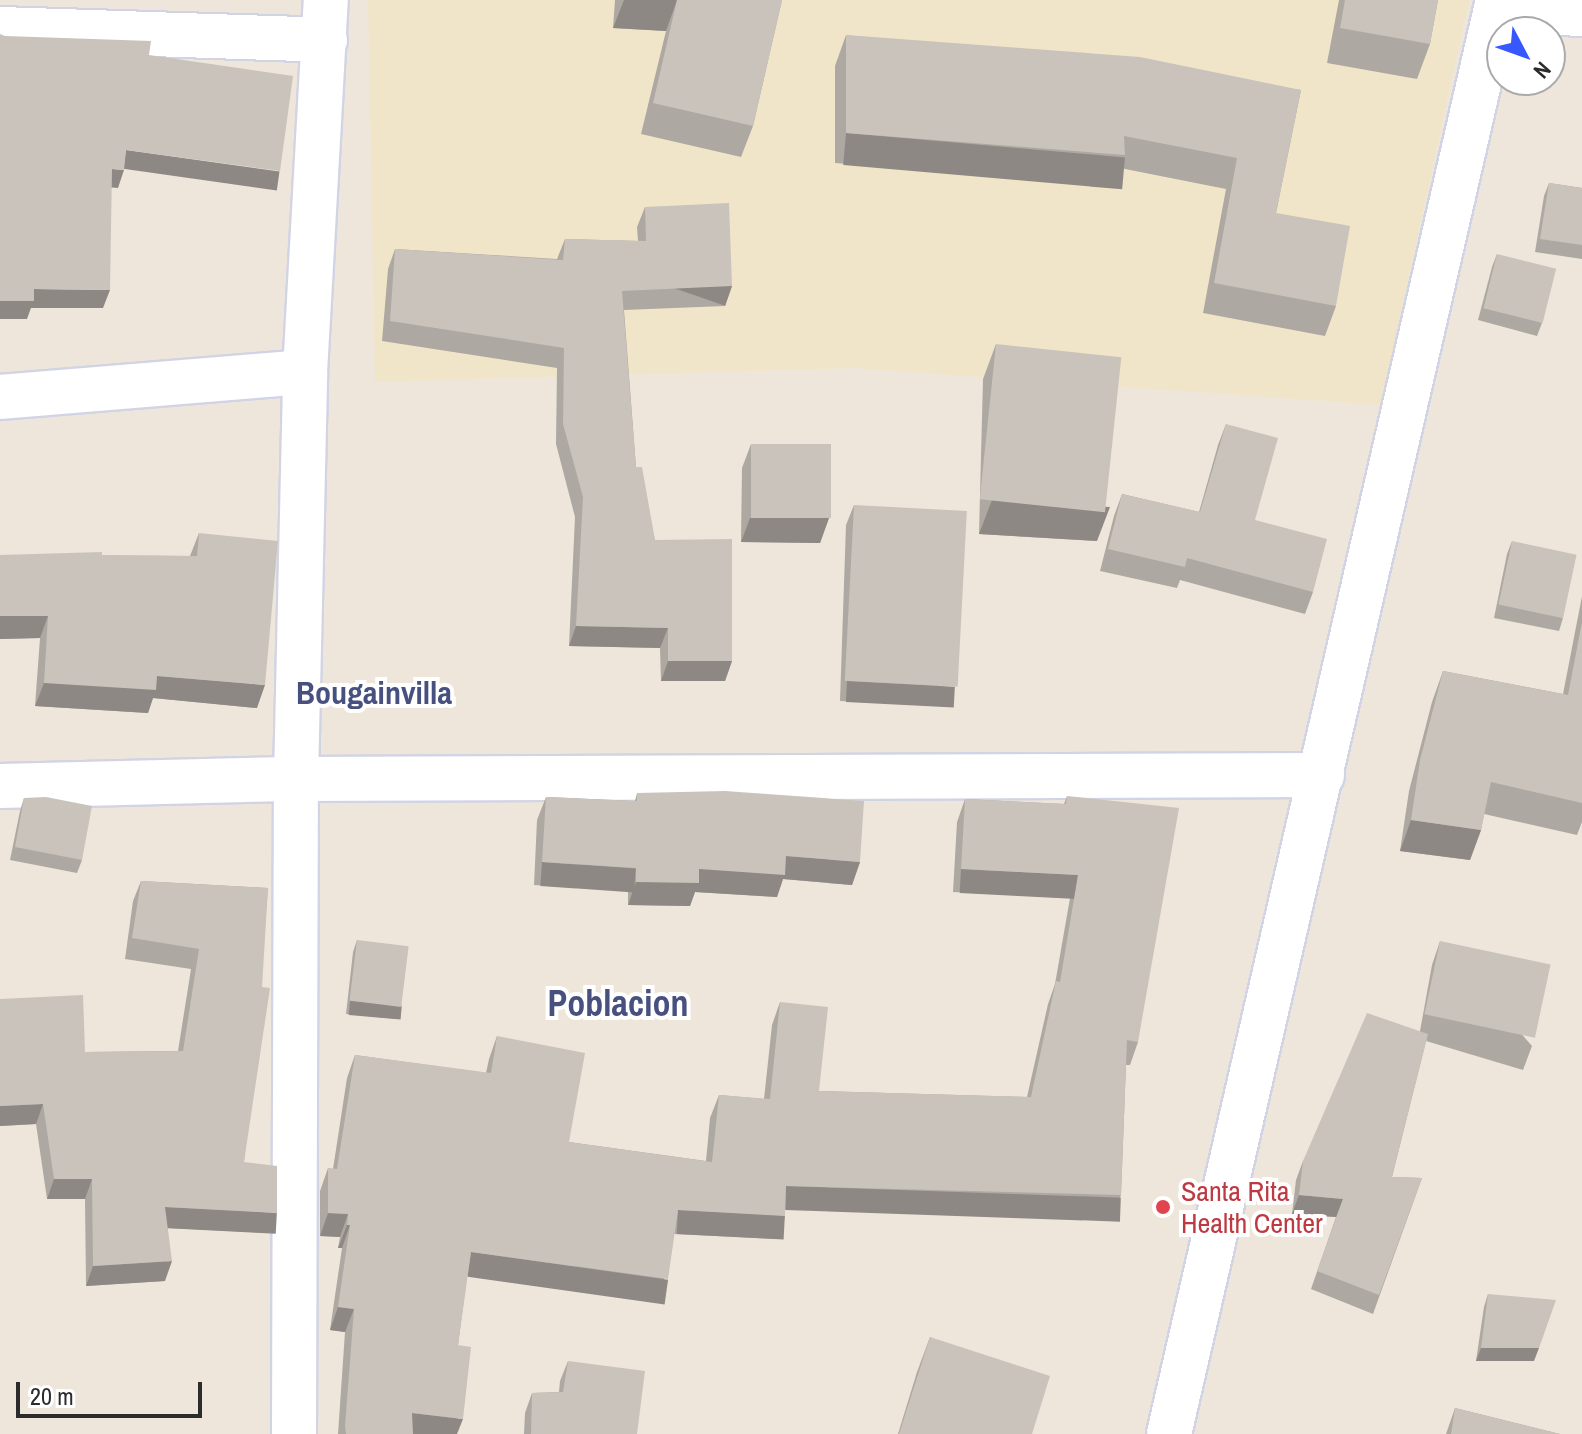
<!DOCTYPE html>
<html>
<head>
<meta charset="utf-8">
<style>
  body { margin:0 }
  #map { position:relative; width:1582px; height:1434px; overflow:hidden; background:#eee6db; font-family:"Archivo Narrow",sans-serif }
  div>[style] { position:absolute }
  .education>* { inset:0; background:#f1e5c9 }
  .roads { filter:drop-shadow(2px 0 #d1d4e5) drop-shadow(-2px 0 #d1d4e5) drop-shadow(0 2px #d1d4e5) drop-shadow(0 -2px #d1d4e5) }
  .minor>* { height:44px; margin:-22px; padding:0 22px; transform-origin:22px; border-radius:22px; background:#fff }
  .wall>* { inset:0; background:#ada8a1 }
  .shaded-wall>* { inset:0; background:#8d8883; transform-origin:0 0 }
  .building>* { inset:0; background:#c9c3bb; transform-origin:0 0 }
  .dots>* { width:22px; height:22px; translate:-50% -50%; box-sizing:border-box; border:4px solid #fff; border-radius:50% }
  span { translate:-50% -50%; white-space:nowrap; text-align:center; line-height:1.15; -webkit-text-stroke:8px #fff; paint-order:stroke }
  .health-label { font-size:28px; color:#be3a42 }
  .left { translate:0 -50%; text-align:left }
  .quarter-label { font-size:32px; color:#47507f; font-weight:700 }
  .district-label { font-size:36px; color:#47507f; font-weight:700 }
  .north { position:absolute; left:1486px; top:16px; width:80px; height:80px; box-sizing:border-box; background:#fff; border:2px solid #aaa; border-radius:50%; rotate:131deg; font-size:22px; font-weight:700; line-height:32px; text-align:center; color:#2b2b2b }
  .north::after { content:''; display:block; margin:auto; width:28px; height:36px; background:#3757ff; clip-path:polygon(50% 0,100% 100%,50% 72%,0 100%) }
  .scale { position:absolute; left:16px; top:1382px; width:186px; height:36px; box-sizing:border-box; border:4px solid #2b2b2b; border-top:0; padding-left:10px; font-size:24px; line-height:28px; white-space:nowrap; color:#2b2b2b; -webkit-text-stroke:6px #fff; paint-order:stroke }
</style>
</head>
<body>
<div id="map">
  <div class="education">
    <div style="clip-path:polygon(368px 0,1469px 0,1381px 405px,853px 368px,375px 382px)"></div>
  </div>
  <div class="roads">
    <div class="minor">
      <div style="left:1496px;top:10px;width:86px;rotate:2.7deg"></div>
      <div style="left:0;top:29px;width:325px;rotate:1.9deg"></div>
      <div style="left:0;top:397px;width:306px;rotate:-4.7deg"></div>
      <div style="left:0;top:786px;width:296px;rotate:-1.4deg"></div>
      <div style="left:296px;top:779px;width:1026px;rotate:-0.22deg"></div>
      <div style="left:294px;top:1434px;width:655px;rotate:-89.83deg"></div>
      <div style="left:296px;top:779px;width:407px;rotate:-88.7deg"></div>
      <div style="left:305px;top:372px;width:373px;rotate:-86.8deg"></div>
      <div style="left:1169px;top:1434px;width:1471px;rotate:-77.08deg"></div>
    </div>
  </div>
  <div class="wall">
    <div style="clip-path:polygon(615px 0,782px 0,753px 126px,741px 157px,641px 134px,666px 31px,613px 28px)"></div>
    <div style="clip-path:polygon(1339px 0,1438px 0,1430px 44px,1417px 79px,1327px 63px)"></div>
    <div style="clip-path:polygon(846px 35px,1301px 90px,1276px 213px,1336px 306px,1325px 336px,1203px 313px,1226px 189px,1120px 168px,1114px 185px,835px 163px,835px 66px)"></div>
    <div style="clip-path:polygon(1549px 183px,1582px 188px,1582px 259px,1535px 252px,1544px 196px)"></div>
    <div style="clip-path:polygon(645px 207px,732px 286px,725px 306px,624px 310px,636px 467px,655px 540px,732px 661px,725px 681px,661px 681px,660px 648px,569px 646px,575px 517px,556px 444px,557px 368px,382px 341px,388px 269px,395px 249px,557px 259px,565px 239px,638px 241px,637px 227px)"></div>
    <div style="clip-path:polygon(1497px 254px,1542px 323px,1537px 336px,1478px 320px,1492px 267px)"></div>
    <div style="clip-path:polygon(996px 344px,1097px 541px,979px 534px,983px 379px)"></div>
    <div style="clip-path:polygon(1226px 424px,1255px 520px,1313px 592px,1305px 614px,1180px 580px,1177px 588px,1100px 571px,1114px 516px,1122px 494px,1199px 512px,1218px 445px)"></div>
    <div style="clip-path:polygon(751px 444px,829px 518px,820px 543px,741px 542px,742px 468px)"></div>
    <div style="clip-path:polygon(854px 505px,948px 706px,840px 701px,846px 525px)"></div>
    <div style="clip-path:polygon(199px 533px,257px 708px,153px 698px,148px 713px,35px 706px,40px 638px,0 639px,0 555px,190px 556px)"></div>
    <div style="clip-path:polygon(1512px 541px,1563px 618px,1559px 631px,1494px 618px,1507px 554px)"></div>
    <div style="clip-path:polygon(1582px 596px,1582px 822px,1577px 835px,1484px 814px,1481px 830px,1470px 860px,1400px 851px,1409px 791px,1432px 702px,1443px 671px,1563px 694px)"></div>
    <div style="clip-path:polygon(637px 793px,860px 862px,852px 885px,783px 879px,777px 897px,695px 892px,690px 906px,628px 905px,628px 891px,534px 885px,537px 820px,546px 797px,635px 801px)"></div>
    <div style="clip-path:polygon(1067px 796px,1138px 1042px,1130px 1065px,1126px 1065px,1121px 1195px,1113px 1218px,785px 1209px,785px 1216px,777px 1239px,674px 1234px,659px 1302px,467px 1276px,458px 1345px,457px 1434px,338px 1434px,345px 1332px,330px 1330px,342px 1248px,338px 1248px,340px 1237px,320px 1236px,320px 1191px,328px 1168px,333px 1169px,347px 1078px,355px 1055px,486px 1073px,489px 1059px,497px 1036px,569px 1142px,706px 1161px,710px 1118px,719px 1095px,764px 1099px,772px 1025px,780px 1002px,819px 1091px,1027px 1097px,1048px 1004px,1055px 984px,1070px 898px,953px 892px,957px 822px,965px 799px,1064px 804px)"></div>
    <div style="clip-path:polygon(24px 798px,82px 860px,77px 873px,10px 860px,20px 811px)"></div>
    <div style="clip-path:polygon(141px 881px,268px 888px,244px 1162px,270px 1233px,168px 1228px,165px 1281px,86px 1286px,85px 1199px,47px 1199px,36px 1124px,0 1126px,0 999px,85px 1052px,178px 1051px,191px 969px,125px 959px,133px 901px)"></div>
    <div style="clip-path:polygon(357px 940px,397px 1019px,346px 1014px,353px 952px)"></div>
    <div style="clip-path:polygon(1440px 941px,1532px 1046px,1523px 1070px,1426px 1041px,1392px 1177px,1422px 1178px,1373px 1314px,1311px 1289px,1336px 1217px,1292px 1214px,1296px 1180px,1303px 1161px,1420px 1031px,1432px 965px)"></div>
    <div style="clip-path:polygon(1488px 1294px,1534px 1361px,1476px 1361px,1484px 1307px)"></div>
    <div style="clip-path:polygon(930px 1337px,1032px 1434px,898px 1434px,917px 1372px)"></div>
    <div style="clip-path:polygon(568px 1361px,637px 1434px,524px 1434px,525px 1413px,532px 1393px,559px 1392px,560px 1381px)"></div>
    <div style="clip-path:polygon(1455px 1408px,1560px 1434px,1446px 1434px)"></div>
  </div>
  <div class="shaded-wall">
    <div style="clip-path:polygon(624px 0,677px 0,666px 31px,613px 28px)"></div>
    <div style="left:846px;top:133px;width:280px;height:32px;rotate:5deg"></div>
    <div style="left:126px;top:150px;width:155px;height:19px;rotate:8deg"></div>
    <div style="clip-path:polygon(112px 169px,124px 170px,118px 188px,106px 187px)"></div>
    <div style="left:732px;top:286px;width:21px;height:110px;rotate:109deg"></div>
    <div style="clip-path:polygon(34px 289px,110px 290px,103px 308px,31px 308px,27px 319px,0 319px,0 301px)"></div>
    <div style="clip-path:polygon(992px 500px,1110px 507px,1097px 541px,979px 534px)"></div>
    <div style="clip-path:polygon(750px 518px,829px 518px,820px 543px,741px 542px)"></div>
    <div style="clip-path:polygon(0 616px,48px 616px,40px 638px,0 639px)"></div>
    <div style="clip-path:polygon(576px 626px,668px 628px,660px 648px,569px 646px)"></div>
    <div style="clip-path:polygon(668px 661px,732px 661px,725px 681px,661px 681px)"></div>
    <div style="clip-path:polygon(157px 676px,265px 685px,257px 708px,153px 698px,148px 713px,35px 706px,44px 683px)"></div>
    <div style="left:847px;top:681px;width:108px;height:21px;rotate:3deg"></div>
    <div style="clip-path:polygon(1411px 820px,1481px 830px,1470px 860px,1400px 851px)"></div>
    <div style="clip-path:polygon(786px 856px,860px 862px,852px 885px,783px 879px,777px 897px,695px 892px,690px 906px,628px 905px,636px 882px,699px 869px)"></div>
    <div style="left:542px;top:862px;width:94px;height:24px;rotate:4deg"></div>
    <div style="left:961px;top:869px;width:117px;height:24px;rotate:3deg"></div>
    <div style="left:350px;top:1001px;width:52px;height:14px;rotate:5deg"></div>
    <div style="clip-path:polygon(43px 1104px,36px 1124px,0 1126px,0 1106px)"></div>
    <div style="clip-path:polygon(54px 1179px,92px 1179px,85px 1199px,47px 1199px)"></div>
    <div style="left:786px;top:1186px;width:335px;height:24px;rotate:2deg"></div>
    <div style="clip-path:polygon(1299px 1195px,1343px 1199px,1336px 1217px,1292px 1214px)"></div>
    <div style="left:165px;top:1207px;width:112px;height:21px;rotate:3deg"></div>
    <div style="left:678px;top:1210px;width:107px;height:24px;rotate:3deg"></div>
    <div style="clip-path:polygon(328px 1213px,348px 1214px,340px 1237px,320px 1236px)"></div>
    <div style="clip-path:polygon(347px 1225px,350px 1225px,342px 1248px,338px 1248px)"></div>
    <div style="left:471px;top:1252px;width:199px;height:25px;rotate:8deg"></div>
    <div style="clip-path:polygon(172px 1261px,165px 1281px,86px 1286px,93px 1266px)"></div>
    <div style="clip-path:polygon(338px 1307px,354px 1309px,345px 1332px,330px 1330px)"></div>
    <div style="clip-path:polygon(1481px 1348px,1539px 1348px,1534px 1361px,1476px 1361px)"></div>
    <div style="clip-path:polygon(412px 1413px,463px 1419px,457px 1434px,404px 1434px)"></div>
  </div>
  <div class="building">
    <div style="clip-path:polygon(673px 0,782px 0,753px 126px,653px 103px,677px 0)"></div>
    <div style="clip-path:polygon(1345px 0,1438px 0,1430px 44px,1340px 28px)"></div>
    <div style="clip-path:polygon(0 34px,5px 36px,151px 41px,149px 55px,293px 76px,280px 171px,126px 150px,124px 170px,112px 169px,110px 290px,34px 289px,34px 301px,0 301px)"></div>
    <div style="clip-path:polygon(846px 35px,1140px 57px,1301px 90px,1276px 213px,1350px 226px,1336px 306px,1214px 283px,1237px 158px,1124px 136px,1125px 155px,846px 133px)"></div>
    <div style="clip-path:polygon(1549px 183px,1582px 188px,1582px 245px,1540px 239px)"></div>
    <div style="clip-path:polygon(729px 203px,732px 286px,622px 291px,636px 467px,642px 467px,655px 540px,732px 539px,732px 661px,668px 661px,668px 628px,576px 626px,583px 497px,563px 424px,564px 348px,390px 321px,395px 249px,563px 260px,565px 239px,646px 241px,645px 207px)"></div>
    <div style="left:1497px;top:254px;width:61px;height:56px;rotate:14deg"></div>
    <div style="left:996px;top:344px;width:126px;height:156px;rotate:6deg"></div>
    <div style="clip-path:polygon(1226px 424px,1278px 438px,1255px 520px,1327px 539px,1313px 592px,1187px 558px,1185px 567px,1108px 549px,1122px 494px,1200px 512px)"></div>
    <div style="left:751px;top:444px;width:80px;height:74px"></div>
    <div style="left:854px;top:505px;width:113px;height:176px;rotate:3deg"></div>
    <div style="clip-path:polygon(199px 533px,278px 541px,265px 685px,157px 676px,156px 690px,44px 683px,48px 616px,0 616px,0 555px,102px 552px,102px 555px,197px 556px)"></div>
    <div style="left:1512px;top:541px;width:66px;height:65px;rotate:12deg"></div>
    <div style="clip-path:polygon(1582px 622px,1582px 803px,1491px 782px,1481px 830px,1411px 820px,1420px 760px,1443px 671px,1568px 695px)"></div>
    <div style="clip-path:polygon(725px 791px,864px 801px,860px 862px,786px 856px,785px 875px,699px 869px,699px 883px,636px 882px,636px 868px,542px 862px,546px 797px,637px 801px,637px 793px)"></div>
    <div style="clip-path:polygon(1067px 796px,1179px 808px,1138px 1042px,1127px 1040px,1121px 1195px,786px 1186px,785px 1216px,678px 1210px,668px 1279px,471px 1252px,458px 1345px,471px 1347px,463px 1419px,412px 1413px,413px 1434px,346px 1434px,345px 1426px,354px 1309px,338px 1307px,350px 1225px,347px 1225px,348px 1214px,328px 1213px,328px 1168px,337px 1169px,355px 1055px,491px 1073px,497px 1036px,585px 1053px,569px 1142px,712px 1162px,719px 1095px,770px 1099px,780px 1002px,828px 1007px,819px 1091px,1031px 1097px,1056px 981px,1060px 982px,1078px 875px,961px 869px,965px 799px,1066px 804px)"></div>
    <div style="clip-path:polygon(46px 797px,92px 806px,82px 860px,15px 847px,24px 798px)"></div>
    <div style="clip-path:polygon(141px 881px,268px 888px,262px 987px,270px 988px,244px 1162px,277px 1166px,277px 1213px,165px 1207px,172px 1261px,93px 1266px,92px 1179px,54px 1179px,43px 1104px,0 1106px,0 999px,83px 995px,85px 1052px,183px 1051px,199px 949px,132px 938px)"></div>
    <div style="left:357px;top:940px;width:52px;height:61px;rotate:7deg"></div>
    <div style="left:1440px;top:941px;width:113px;height:75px;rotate:12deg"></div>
    <div style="clip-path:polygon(1367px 1013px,1428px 1034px,1392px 1177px,1422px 1178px,1379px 1295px,1317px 1271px,1343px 1199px,1299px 1195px,1303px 1161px)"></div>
    <div style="clip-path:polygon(1488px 1294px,1556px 1300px,1539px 1348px,1481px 1348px)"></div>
    <div style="clip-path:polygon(930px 1337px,1050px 1376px,1032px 1434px,899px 1434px)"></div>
    <div style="clip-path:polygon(568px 1361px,645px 1371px,637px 1434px,531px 1434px,532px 1393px,563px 1392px)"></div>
    <div style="clip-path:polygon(1455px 1408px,1560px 1434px,1451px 1434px)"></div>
  </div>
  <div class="dots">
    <div style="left:1163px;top:1207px;background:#e0444e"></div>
  </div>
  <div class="health-label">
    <span class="left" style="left:1181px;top:1207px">Santa Rita<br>Health Center</span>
  </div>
  <div class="quarter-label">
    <span style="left:374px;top:693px">Bougainvilla</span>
  </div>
  <div class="district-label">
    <span style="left:618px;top:1004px">Poblacion</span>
  </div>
  <div class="north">N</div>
  <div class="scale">20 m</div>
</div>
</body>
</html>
